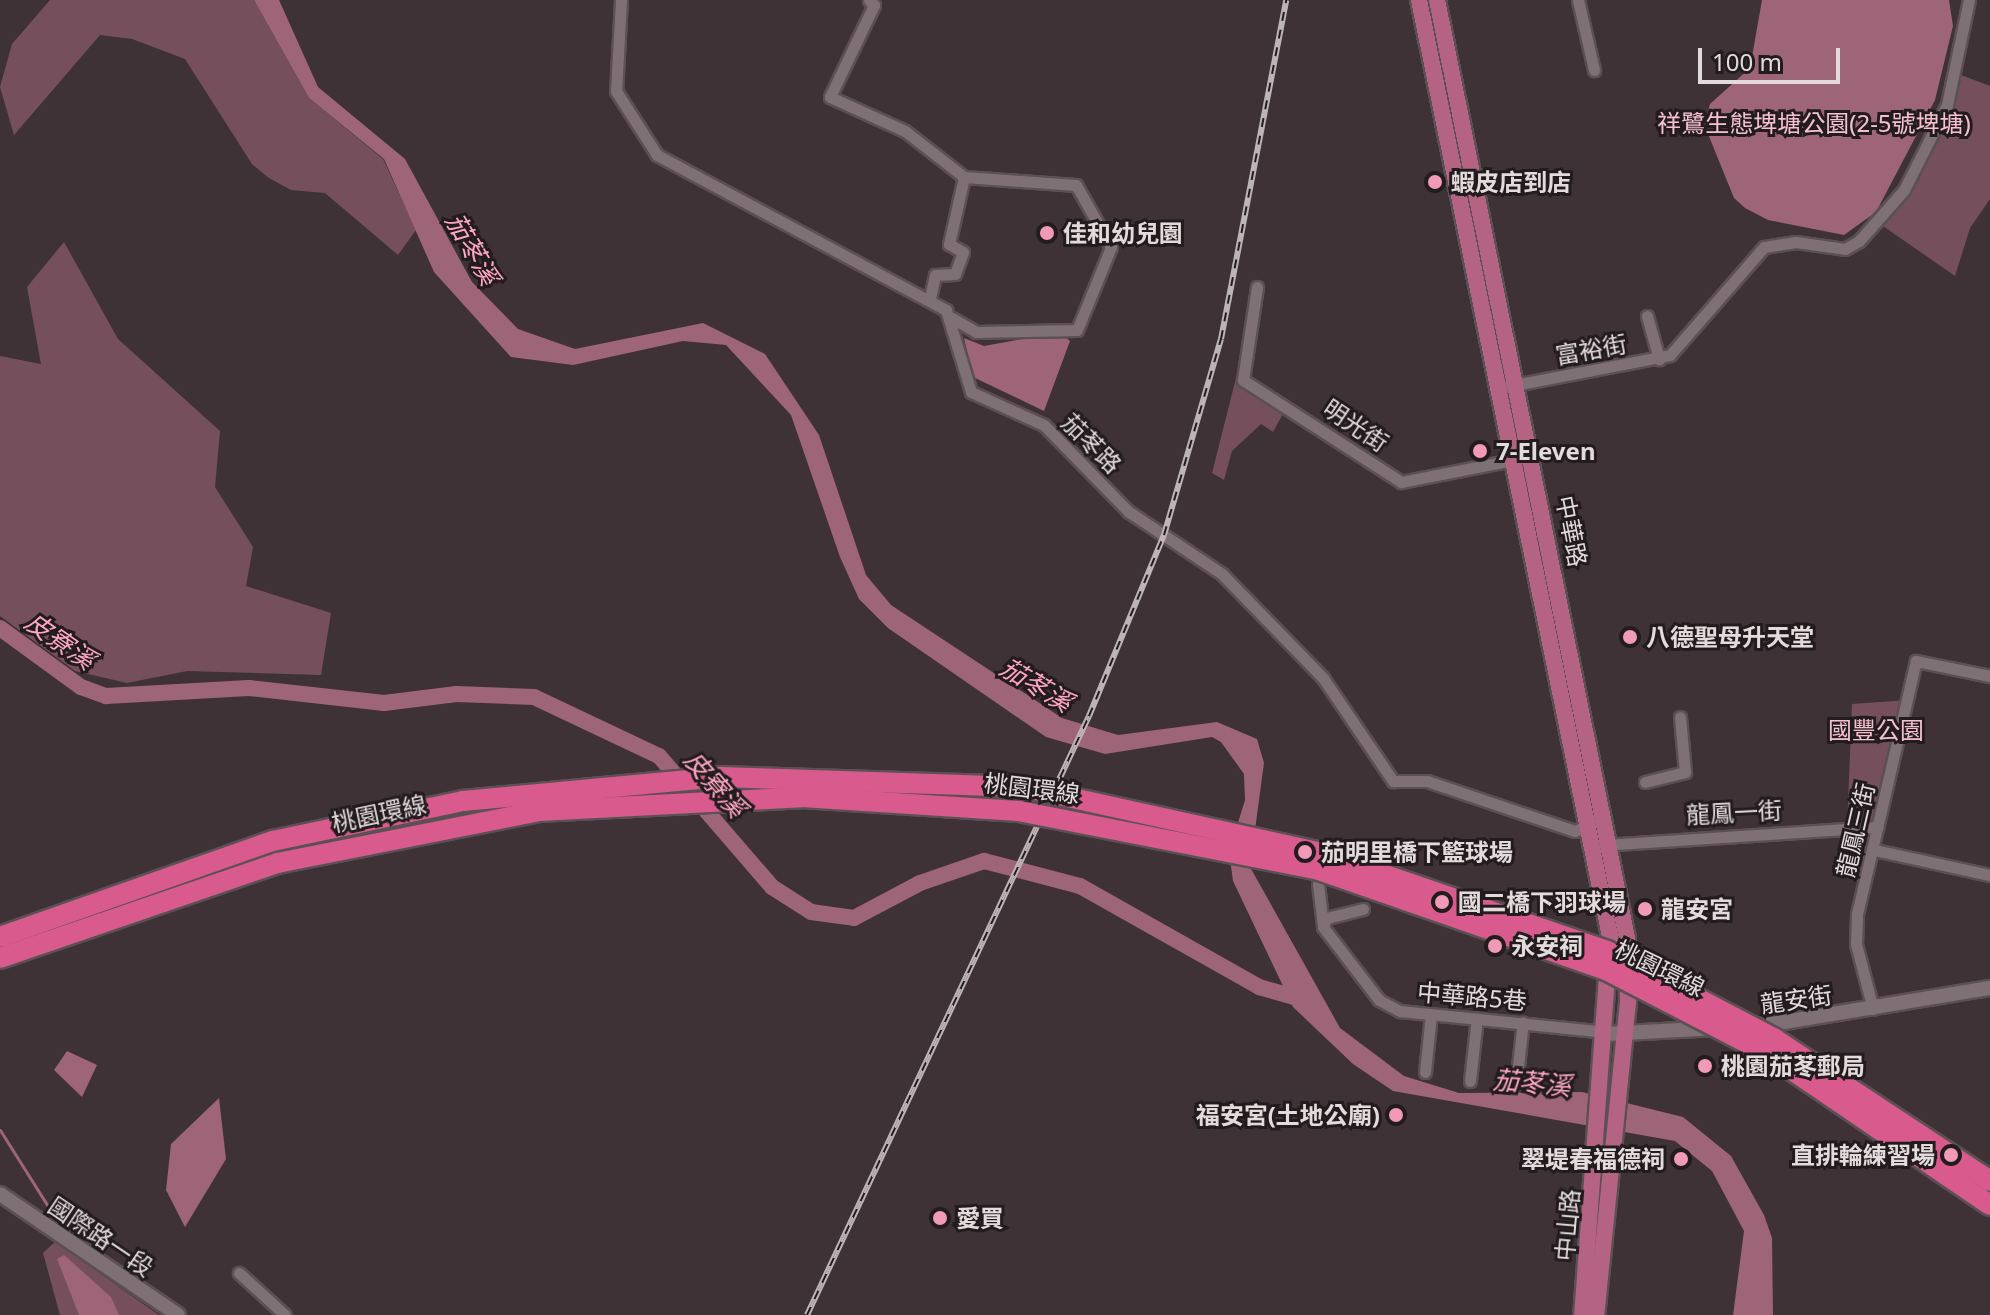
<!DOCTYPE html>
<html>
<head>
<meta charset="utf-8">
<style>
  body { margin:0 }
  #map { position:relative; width:1990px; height:1315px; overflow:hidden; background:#3f3236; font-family:"Noto Sans","Noto Sans TC",sans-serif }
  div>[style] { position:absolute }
  .green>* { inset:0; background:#75505c }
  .water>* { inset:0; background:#9e6478 }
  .stream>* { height:3px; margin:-1.5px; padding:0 1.5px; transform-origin:1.5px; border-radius:1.5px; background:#9e6478 }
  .river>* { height:16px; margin:-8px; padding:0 8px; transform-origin:8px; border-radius:8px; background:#9e6478 }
  .roads { filter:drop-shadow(2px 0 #5b5053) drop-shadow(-2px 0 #5b5053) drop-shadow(0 2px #5b5053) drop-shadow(0 -2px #5b5053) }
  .minor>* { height:11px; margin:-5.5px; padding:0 5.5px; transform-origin:5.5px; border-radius:5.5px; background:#7f7075 }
  .tertiary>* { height:14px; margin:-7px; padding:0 7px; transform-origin:7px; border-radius:7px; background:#7f7075 }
  .primary>* { height:16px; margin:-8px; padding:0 8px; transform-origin:8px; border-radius:8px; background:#b56383 }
  .rail>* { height:6px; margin-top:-3px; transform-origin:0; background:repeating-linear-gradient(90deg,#221c1e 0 9px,#beb4b7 0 18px); box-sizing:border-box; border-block:2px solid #beb4b7 }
  .bridges { filter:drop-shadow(2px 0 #5b5053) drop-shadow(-2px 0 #5b5053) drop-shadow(0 2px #5b5053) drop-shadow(0 -2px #5b5053) }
  .motorway-bridge>* { height:20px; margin:-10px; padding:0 10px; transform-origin:10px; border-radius:10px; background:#d95a8d }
  .dots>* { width:22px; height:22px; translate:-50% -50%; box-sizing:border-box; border:4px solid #221c1e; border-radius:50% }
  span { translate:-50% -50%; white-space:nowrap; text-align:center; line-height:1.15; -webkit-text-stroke:6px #221c1e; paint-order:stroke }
  .park-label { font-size:24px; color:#f6c0d1 }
  .poi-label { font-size:24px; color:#e3dadc; font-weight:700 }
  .left { translate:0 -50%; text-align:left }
  .right { translate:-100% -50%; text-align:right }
  .street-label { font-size:24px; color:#e3dadc }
  .water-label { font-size:26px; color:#fea6c4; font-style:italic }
  .scale { position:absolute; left:1698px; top:48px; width:142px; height:36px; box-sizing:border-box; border:4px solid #e3dadc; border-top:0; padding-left:10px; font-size:24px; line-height:28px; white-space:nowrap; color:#e3dadc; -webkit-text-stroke:6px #221c1e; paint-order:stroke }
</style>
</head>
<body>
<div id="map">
  <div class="green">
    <div style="clip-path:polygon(50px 0,254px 0,309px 98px,383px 159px,416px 230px,398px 255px,325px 193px,291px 190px,269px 178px,252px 164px,185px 59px,132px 39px,100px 35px,14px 135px,0 87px,12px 44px)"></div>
    <div style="clip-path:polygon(1961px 75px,1990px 86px,1990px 199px,1970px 228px,1955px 276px,1883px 226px,1941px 133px)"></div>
    <div style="clip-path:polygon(64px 242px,118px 339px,220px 431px,215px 487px,253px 547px,246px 586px,331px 613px,321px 675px,187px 671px,127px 683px,75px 671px,0 616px,0 356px,41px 364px,27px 287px)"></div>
    <div style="clip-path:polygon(1236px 378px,1285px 410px,1273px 432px,1261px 424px,1232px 451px,1224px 480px,1212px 473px)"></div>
    <div style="clip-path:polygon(1909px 700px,1877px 827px,1847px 829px,1852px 704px)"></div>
    <div style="clip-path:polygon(55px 1242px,159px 1315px,60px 1315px,43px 1253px)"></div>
  </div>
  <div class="water">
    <div style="clip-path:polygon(254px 0,279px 0,318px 87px,405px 159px,472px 282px,518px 329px,575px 349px,703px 323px,765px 354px,819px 435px,866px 575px,891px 605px,1062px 718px,1118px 735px,1217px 722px,1257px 739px,1264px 763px,1250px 867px,1340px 1028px,1404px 1076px,1459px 1093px,1582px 1092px,1683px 1117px,1731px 1156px,1764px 1215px,1772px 1238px,1773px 1315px,1733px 1315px,1744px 1231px,1712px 1171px,1675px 1141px,1393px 1091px,1353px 1064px,1293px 1007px,1233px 881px,1229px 852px,1245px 800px,1244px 774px,1221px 742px,1212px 737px,1105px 754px,1046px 737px,888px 628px,859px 599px,840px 557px,791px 415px,726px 345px,683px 341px,573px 365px,511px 357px,434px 272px,384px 159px,309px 98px)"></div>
    <div style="clip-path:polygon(1762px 0,1949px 0,1953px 26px,1935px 100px,1876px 212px,1844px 235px,1768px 220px,1745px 208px,1734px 198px,1704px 124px,1710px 104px,1750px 68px)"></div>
    <div style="clip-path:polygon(1059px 332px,1070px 341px,1044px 411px,973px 377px,964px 338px,984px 346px)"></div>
    <div style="clip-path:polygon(67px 1051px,97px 1065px,82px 1097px,54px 1070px)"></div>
    <div style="clip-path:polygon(219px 1098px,226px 1159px,185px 1227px,166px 1190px,171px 1144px)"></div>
    <div style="clip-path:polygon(64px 1255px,111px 1297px,119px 1315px,79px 1315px,57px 1259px)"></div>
  </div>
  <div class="stream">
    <div style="left:0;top:1130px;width:105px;rotate:57.8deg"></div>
  </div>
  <div class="river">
    <div style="left:0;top:628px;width:100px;rotate:36.1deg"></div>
    <div style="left:81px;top:687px;width:27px;rotate:20deg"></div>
    <div style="left:106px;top:696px;width:143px;rotate:-3.2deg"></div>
    <div style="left:249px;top:688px;width:136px;rotate:6.3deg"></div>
    <div style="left:384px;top:703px;width:73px;rotate:-7.1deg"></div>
    <div style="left:456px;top:694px;width:78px;rotate:2.2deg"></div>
    <div style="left:534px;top:697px;width:138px;rotate:25.3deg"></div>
    <div style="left:659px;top:756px;width:173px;rotate:49.2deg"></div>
    <div style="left:772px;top:887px;width:46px;rotate:32.7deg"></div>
    <div style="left:811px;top:912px;width:43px;rotate:7.9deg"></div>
    <div style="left:854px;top:918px;width:75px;rotate:-27.9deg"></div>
    <div style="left:920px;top:883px;width:68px;rotate:-19deg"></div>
    <div style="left:984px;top:861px;width:99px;rotate:14.6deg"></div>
    <div style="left:1080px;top:886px;width:206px;rotate:29.4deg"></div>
    <div style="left:1259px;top:987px;width:51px;rotate:15.9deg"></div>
  </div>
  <div class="roads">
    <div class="minor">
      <div style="left:621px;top:0;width:91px;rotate:93.1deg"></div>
      <div style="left:616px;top:91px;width:76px;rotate:57.4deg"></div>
      <div style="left:657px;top:155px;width:328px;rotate:28.2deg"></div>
      <div style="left:946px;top:310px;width:86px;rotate:73deg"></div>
      <div style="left:971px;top:392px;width:80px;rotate:24.3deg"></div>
      <div style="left:1044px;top:425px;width:122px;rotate:45.7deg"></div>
      <div style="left:1129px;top:512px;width:112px;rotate:33.7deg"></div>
      <div style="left:1222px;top:574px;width:145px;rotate:45.8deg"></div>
      <div style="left:1323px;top:678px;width:125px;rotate:55.8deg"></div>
      <div style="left:1393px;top:781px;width:34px"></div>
      <div style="left:1427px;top:781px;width:156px;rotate:18.7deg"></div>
      <div style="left:1575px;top:831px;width:20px;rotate:-24deg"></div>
      <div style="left:869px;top:0;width:7px;rotate:45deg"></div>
      <div style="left:874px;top:5px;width:102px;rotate:115.6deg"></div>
      <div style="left:830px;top:97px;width:82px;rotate:24.4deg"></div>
      <div style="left:905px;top:131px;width:75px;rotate:37.9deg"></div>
      <div style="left:964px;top:177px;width:69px;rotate:102.6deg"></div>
      <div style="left:949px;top:244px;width:16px;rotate:30deg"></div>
      <div style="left:963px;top:252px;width:23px;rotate:110deg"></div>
      <div style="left:955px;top:274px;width:20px;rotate:177deg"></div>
      <div style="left:935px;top:275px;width:25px;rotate:102deg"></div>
      <div style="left:1578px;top:0;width:72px;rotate:77.1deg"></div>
      <div style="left:1257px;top:287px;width:94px;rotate:98.6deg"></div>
      <div style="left:1243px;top:380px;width:188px;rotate:32.8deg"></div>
      <div style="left:1401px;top:482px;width:145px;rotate:-11.2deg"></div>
      <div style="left:1647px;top:316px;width:45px;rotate:74.4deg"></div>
      <div style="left:952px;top:318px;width:28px;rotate:30deg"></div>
      <div style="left:976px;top:332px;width:101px;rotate:-1.1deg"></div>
      <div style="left:1077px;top:330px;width:90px;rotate:-67.7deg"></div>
      <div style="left:1111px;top:247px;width:71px;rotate:-119.4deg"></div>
      <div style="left:1076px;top:185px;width:112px;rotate:-175.9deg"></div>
      <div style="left:1499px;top:388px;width:174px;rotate:-10.9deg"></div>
      <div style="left:1670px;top:355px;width:143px;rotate:-49deg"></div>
      <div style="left:1764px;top:247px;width:32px;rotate:-9deg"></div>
      <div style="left:1796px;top:242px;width:49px;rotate:8.1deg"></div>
      <div style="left:1845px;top:249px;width:16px;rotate:-30deg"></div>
      <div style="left:1859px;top:241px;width:68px;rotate:-48.6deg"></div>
      <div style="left:1904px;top:190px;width:95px;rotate:-63.2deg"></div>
      <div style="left:1947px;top:105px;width:107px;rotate:-78.2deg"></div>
      <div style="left:1645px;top:782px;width:41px;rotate:-14deg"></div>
      <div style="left:1685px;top:772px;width:55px;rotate:-95.2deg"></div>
      <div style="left:1603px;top:845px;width:275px;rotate:-3.8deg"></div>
      <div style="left:1875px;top:850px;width:118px;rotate:12.3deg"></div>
      <div style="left:1318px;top:884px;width:42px;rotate:83.2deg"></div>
      <div style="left:1363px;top:909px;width:38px;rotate:166deg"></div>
      <div style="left:1326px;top:918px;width:9px;rotate:108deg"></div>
      <div style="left:1323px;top:927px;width:92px;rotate:52.5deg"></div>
      <div style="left:1379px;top:1000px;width:24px;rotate:28deg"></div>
      <div style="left:1400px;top:1011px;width:207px;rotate:5.8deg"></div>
      <div style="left:1873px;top:1009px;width:67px;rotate:-104.7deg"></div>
      <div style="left:1856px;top:944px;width:30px;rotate:-88deg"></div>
      <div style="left:1857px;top:914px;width:260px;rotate:-76.9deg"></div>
      <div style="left:1916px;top:661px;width:76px;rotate:11.5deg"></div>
      <div style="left:1425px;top:1072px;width:58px;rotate:-84.1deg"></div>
      <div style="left:1470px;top:1081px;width:63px;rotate:-83.7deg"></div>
      <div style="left:1516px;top:1084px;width:62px;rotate:-83.6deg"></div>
      <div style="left:239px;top:1273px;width:62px;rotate:42.4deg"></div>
    </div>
    <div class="tertiary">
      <div style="left:1754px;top:1027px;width:239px;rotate:-9.4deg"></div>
      <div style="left:1606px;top:1034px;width:111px;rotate:-3.1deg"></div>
      <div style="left:0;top:1194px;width:215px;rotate:34.2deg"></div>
    </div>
    <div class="primary">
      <div style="left:1419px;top:0;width:955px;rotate:78.47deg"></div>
      <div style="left:1610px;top:936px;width:380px;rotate:94.2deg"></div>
      <div style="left:1437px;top:0;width:957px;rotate:78.55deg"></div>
      <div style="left:1627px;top:938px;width:64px;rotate:89.1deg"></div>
      <div style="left:1628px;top:1002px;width:315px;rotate:95.8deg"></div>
    </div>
  </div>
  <div class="rail">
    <div style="left:807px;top:1315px;width:662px;rotate:-64.79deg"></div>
    <div style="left:1089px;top:716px;width:196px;rotate:-67.5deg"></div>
    <div style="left:1164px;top:535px;width:204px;rotate:-73.8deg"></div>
    <div style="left:1221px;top:339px;width:345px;rotate:-79.1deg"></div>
  </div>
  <div class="bridges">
    <div class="motorway-bridge">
      <div style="left:0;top:937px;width:289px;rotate:-19.4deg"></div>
      <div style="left:273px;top:841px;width:194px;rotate:-11.9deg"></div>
      <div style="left:463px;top:801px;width:259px;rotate:-5.3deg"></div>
      <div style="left:721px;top:777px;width:301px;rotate:1.9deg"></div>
      <div style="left:1022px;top:787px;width:303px;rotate:12.4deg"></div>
      <div style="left:1318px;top:852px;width:305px;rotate:18.9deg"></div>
      <div style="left:1607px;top:951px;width:190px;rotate:27.6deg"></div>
      <div style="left:1775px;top:1039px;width:258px;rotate:33.4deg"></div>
      <div style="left:0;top:958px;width:293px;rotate:-18.9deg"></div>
      <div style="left:277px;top:863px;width:267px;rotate:-11.2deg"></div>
      <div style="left:539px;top:811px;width:263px;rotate:-3deg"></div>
      <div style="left:802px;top:797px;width:217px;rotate:3.7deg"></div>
      <div style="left:1019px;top:811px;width:303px;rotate:11.1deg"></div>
      <div style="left:1316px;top:869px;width:307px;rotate:19.2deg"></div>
      <div style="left:1606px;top:970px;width:185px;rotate:27.4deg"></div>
      <div style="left:1770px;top:1055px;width:266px;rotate:34.3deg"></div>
    </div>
  </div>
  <div class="dots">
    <div style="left:1435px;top:182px;background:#f09ab7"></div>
    <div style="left:1047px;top:233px;background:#f09ab7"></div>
    <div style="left:1480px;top:451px;background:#f09ab7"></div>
    <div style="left:1630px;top:637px;background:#f09ab7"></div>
    <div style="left:1305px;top:852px;background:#f09ab7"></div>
    <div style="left:1442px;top:902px;background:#f09ab7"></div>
    <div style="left:1645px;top:909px;background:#f09ab7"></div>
    <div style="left:1495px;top:946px;background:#f09ab7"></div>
    <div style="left:1705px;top:1066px;background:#f09ab7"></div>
    <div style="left:1396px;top:1115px;background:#f09ab7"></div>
    <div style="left:1951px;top:1155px;background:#f09ab7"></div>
    <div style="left:1681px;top:1159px;background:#f09ab7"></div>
    <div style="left:940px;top:1218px;background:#f09ab7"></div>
  </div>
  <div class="park-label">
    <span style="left:1814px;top:123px">祥鷺生態埤塘公園(2-5號埤塘)</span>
    <span style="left:1876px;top:730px">國豐公園</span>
  </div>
  <div class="poi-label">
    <span class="left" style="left:1451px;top:182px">蝦皮店到店</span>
    <span class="left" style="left:1063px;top:233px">佳和幼兒園</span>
    <span class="left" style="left:1496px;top:451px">7-Eleven</span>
    <span class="left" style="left:1646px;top:637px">八德聖母升天堂</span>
    <span class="left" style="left:1321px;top:852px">茄明里橋下籃球場</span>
    <span class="left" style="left:1458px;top:902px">國二橋下羽球場</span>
    <span class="left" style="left:1661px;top:909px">龍安宮</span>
    <span class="left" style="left:1511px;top:946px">永安祠</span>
    <span class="left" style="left:1721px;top:1066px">桃園茄苳郵局</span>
    <span class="right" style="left:1380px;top:1115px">福安宮(土地公廟)</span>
    <span class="right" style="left:1935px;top:1155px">直排輪練習場</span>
    <span class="right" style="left:1665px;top:1159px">翠堤春福德祠</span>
    <span class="left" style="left:956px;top:1218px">愛買</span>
  </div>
  <div class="street-label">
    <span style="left:1591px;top:349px;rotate:-10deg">富裕街</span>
    <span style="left:1356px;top:425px;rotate:34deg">明光街</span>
    <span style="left:1092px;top:443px;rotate:45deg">茄苳路</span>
    <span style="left:1572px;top:531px;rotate:79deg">中華路</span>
    <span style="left:1032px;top:788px;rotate:7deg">桃園環線</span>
    <span style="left:1734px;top:812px;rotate:-3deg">龍鳳一街</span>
    <span style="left:379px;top:813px;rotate:-12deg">桃園環線</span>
    <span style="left:1855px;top:830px;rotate:-77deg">龍鳳三街</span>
    <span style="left:1660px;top:968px;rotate:26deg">桃園環線</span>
    <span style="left:1472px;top:996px;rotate:5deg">中華路5巷</span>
    <span style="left:1796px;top:999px;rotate:-8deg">龍安街</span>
    <span style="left:1567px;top:1225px;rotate:-85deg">中山路</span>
    <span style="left:101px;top:1236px;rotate:34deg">國際路一段</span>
  </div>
  <div class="water-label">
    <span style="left:472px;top:249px;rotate:60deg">茄苳溪</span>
    <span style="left:60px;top:641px;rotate:35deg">皮寮溪</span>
    <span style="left:1036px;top:685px;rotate:31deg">茄苳溪</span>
    <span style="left:715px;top:784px;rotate:49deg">皮寮溪</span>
    <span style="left:1532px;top:1083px;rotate:5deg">茄苳溪</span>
  </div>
  <div class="scale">100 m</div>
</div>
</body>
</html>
